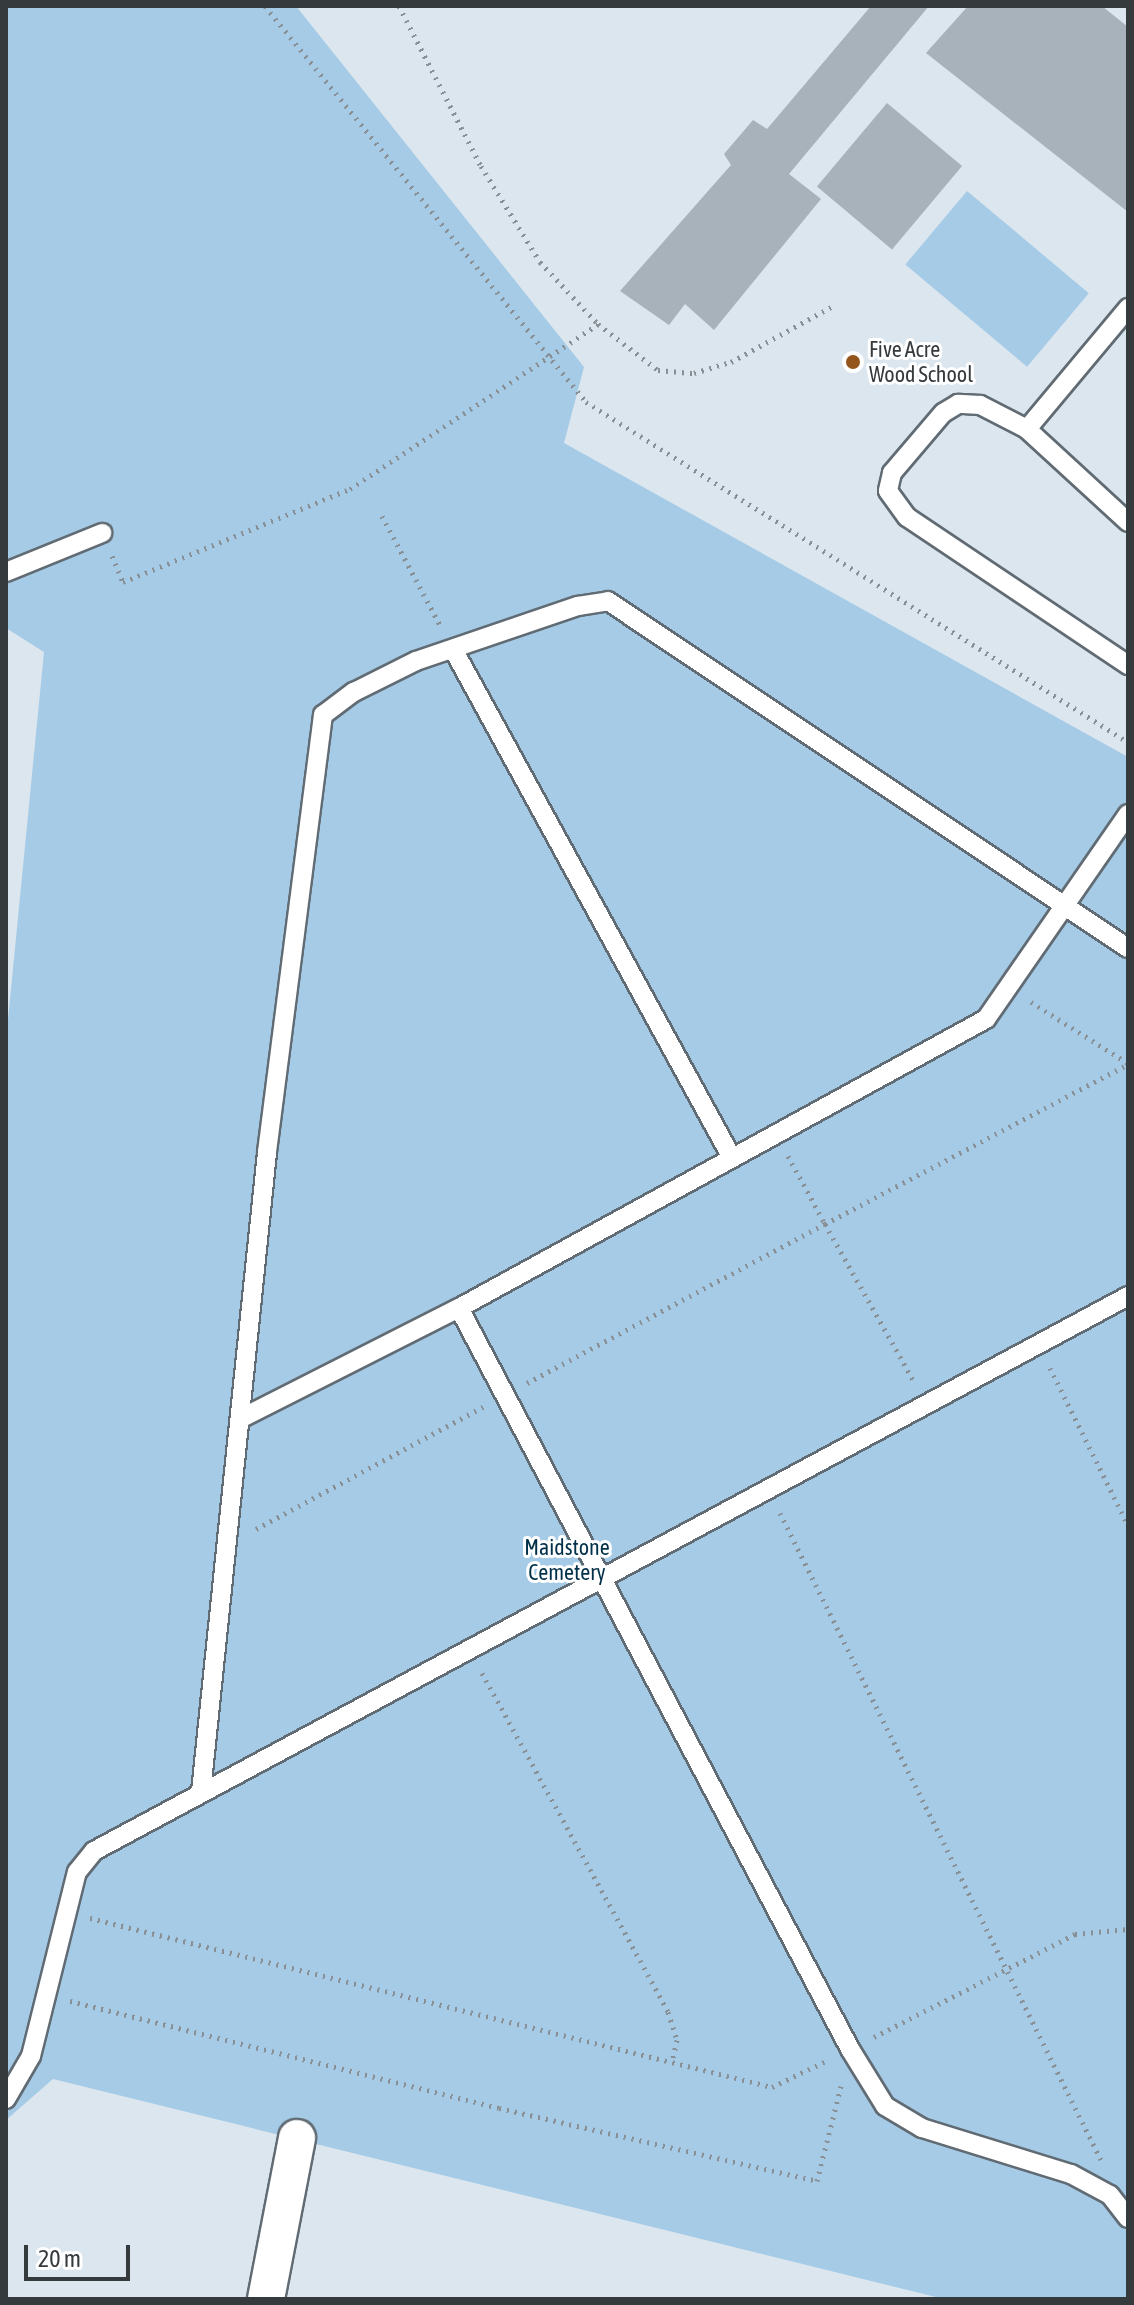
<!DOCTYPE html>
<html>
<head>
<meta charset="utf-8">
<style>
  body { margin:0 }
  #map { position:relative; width:1134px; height:2305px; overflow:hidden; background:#dbe6ef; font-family:"Asap Condensed",sans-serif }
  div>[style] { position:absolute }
  .green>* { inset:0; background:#a6cbe6; transform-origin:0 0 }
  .building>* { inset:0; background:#a7b2ba; transform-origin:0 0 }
  .path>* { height:5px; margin-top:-2.5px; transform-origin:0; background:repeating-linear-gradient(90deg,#889096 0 2px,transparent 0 8px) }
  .roads { filter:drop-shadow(2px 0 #616b73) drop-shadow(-2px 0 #616b73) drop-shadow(0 2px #616b73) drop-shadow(0 -2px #616b73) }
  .service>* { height:18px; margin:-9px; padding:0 9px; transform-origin:9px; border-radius:9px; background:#fff }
  .minor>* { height:36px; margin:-18px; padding:0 18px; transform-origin:18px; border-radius:18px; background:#fff }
  .dots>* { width:22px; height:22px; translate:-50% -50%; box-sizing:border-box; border:4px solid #fff; border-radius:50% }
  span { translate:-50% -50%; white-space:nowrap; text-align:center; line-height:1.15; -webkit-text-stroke:6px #fff; paint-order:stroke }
  .poi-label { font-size:22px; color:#353a3d }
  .left { translate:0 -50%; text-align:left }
  .park-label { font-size:22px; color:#00304a }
  .frame { position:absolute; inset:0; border:8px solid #353a3d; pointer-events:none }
  .scale { position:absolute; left:24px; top:2245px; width:106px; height:36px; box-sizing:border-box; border:4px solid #353a3d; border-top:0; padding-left:10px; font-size:24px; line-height:28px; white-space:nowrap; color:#353a3d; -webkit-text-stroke:6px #fff; paint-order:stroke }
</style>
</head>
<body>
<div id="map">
  <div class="green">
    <div style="clip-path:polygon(6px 6px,296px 6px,584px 367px,564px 443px,1128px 757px,1128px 2299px,944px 2299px,53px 2079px,6px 2120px,6px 1040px,44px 652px,6px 628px)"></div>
    <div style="left:967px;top:191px;width:159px;height:96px;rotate:40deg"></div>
  </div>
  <div class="building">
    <div style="clip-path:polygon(871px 6px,929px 6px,789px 174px,821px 199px,714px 330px,685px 304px,669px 325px,620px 291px,731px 165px,724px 154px,753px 120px,767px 129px)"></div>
    <div style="clip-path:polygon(968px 6px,1102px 6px,1128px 27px,1128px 212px,926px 53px)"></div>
    <div style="left:887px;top:103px;width:98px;height:109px;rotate:40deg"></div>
  </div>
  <div class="path">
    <div style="left:265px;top:6px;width:510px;rotate:50.97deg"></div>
    <div style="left:586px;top:402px;width:640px;rotate:32.1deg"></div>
    <div style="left:399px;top:6px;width:180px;rotate:62.9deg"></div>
    <div style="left:481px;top:166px;width:113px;rotate:58.4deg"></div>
    <div style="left:540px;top:262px;width:85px;rotate:46.9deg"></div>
    <div style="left:598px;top:324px;width:76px;rotate:37.5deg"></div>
    <div style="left:658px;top:370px;width:36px;rotate:5deg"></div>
    <div style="left:694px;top:373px;width:39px;rotate:-17deg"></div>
    <div style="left:731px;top:362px;width:114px;rotate:-28.8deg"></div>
    <div style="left:382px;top:516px;width:126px;rotate:62deg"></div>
    <div style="left:112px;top:556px;width:28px;rotate:67deg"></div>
    <div style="left:123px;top:582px;width:245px;rotate:-22.3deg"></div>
    <div style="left:350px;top:489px;width:298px;rotate:-33.6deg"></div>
    <div style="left:1031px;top:1002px;width:115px;rotate:32.2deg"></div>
    <div style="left:788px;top:1156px;width:77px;rotate:61.4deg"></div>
    <div style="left:825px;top:1224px;width:343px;rotate:-27.8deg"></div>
    <div style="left:1050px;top:1368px;width:175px;rotate:63.6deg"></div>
    <div style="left:527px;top:1383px;width:338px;rotate:-28.1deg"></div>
    <div style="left:825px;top:1224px;width:180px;rotate:60.5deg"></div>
    <div style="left:780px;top:1513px;width:722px;rotate:63.61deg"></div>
    <div style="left:256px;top:1529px;width:258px;rotate:-28.3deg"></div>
    <div style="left:482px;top:1673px;width:387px;rotate:61.2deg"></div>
    <div style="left:668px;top:2012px;width:29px;rotate:72deg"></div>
    <div style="left:677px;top:2040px;width:23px;rotate:103deg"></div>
    <div style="left:90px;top:1918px;width:703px;rotate:13.92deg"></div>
    <div style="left:772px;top:2087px;width:60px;rotate:-25.7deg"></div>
    <div style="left:70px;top:2001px;width:442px;rotate:14deg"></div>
    <div style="left:499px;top:2108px;width:326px;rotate:12.9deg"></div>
    <div style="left:817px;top:2181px;width:98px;rotate:-75.8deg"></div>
    <div style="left:874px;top:2037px;width:226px;rotate:-27.1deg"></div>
    <div style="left:1075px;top:1934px;width:53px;rotate:-5.4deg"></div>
  </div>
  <div class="roads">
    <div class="service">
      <div style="left:1027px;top:429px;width:158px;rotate:-50.1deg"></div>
      <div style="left:1128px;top:522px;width:137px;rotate:-137.4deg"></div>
      <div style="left:1027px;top:429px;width:53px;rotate:-152.9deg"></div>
      <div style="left:980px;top:405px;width:22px;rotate:-177deg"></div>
      <div style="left:958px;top:404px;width:17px;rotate:149deg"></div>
      <div style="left:943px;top:413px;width:79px;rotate:130.4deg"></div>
      <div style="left:892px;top:473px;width:18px;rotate:103deg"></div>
      <div style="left:888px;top:491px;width:32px;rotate:54deg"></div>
      <div style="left:907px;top:517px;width:266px;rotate:33.8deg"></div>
      <div style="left:6px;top:572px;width:104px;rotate:-22.1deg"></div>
      <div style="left:453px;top:649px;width:580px;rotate:61.27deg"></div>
      <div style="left:1128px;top:814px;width:249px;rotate:124.7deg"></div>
      <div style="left:986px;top:1019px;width:601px;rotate:151.26deg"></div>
      <div style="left:459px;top:1308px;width:838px;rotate:62.18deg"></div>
      <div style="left:850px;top:2049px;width:67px;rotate:58.4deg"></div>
      <div style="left:885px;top:2106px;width:43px;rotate:30.7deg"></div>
      <div style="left:922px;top:2128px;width:156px;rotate:17.2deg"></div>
      <div style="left:1071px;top:2174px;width:44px;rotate:28.3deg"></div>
      <div style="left:1110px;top:2195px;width:29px;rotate:52deg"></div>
      <div style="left:240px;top:1419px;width:246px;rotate:-26.9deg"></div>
      <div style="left:201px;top:1792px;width:643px;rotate:-84.11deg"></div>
      <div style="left:267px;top:1152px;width:441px;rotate:-82.7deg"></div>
      <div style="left:323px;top:715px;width:39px;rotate:-37deg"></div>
      <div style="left:354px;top:692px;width:69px;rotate:-26.6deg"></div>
      <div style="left:416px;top:661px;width:171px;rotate:-18.8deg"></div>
      <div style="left:578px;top:606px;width:30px;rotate:-9deg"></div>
      <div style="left:608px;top:601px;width:625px;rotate:33.72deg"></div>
      <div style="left:6px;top:2099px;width:50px;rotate:-59.8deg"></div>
      <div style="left:31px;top:2056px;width:190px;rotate:-76deg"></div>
      <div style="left:77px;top:1872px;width:27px;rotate:-51deg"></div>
      <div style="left:94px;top:1851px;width:1174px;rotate:-28.22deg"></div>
    </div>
    <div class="minor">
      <div style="left:266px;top:2299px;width:164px;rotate:-79.1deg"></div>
    </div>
  </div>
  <div class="dots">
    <div style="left:853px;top:362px;background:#93551b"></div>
  </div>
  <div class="poi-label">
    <span class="left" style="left:869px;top:362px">Five Acre<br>Wood School</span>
  </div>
  <div class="park-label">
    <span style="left:567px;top:1560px">Maidstone<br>Cemetery</span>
  </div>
  <div class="frame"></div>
  <div class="scale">20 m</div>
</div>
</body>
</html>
